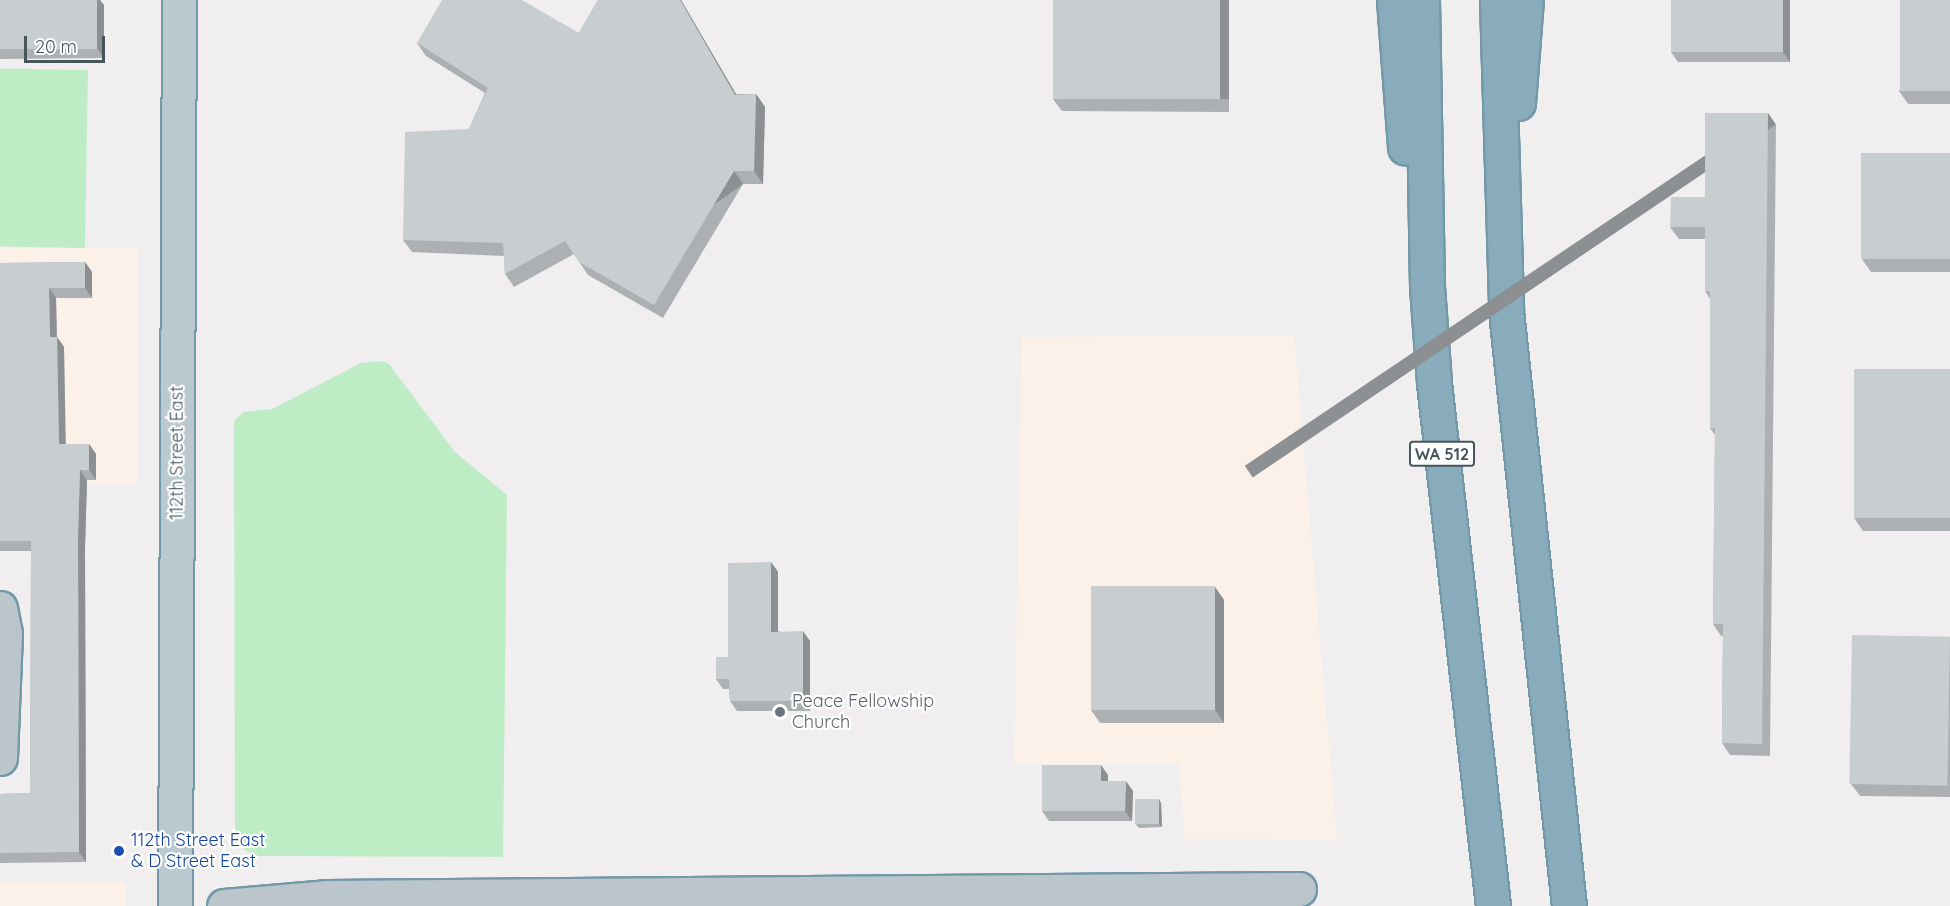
<!DOCTYPE html>
<html>
<head>
<meta charset="utf-8">
<style>
  body { margin:0 }
  #map { position:relative; width:1950px; height:906px; overflow:hidden; background:#f1eeef; font-family:Quicksand,sans-serif }
  div>[style] { position:absolute }
  .commercial>* { inset:0; background:#fbf1e8; transform-origin:0 0 }
  .green>* { inset:0; background:#beedc5; transform-origin:0 0 }
  .roads { filter:drop-shadow(2px 0 #7398a7) drop-shadow(-2px 0 #7398a7) drop-shadow(0 2px #7398a7) drop-shadow(0 -2px #7398a7) }
  .street>* { height:33px; margin:-16.5px; padding:0 16.5px; transform-origin:16.5px; border-radius:16.5px; background:#bac6cb }
  .secondary>* { height:33px; margin:-16.5px; padding:0 16.5px; transform-origin:16.5px; border-radius:16.5px; background:#bac9cf }
  .highway>* { height:33px; margin:-16.5px; padding:0 16.5px; transform-origin:16.5px; border-radius:16.5px; background:#88acbb }
  .wall>* { inset:0; background:#acb0b3 }
  .shaded-wall>* { inset:0; background:#8c9092; transform-origin:0 0 }
  .building>* { inset:0; background:#c8cdd0; transform-origin:0 0 }
  .dots>* { width:16px; height:16px; translate:-50% -50%; box-sizing:border-box; border:3px solid #fff; border-radius:50% }
  span { translate:-50% -50%; white-space:nowrap; text-align:center; line-height:1.15; -webkit-text-stroke:4.5px #fff; paint-order:stroke }
  .shield-label span { padding:2px 4px; background:#fff; border:2px solid; border-radius:4px; -webkit-text-stroke-width:0 }
  .shield-label { font-size:16px; color:#47565b; font-weight:700 }
  .street-label { font-size:18px; color:#47565b }
  .worship-label { font-size:18px; color:#5b616d }
  .left { translate:0 -50%; text-align:left }
  .transit-label { font-size:18px; color:#164399 }
  .scale { position:absolute; left:24px; top:36px; width:81px; height:27px; box-sizing:border-box; border:3px solid #47565b; border-top:0; padding-left:8px; font-size:18px; line-height:21px; white-space:nowrap; color:#47565b; -webkit-text-stroke:4px #fff; paint-order:stroke }
</style>
</head>
<body>
<div id="map">
  <div class="commercial">
    <div style="left:0;top:248px;width:138px;height:236px"></div>
    <div style="clip-path:polygon(1294px 335px,1337px 840px,1185px 839px,1179px 764px,1014px 764px,1022px 337px)"></div>
    <div style="left:126px;top:882px;width:24px;height:126px;rotate:90deg"></div>
  </div>
  <div class="green">
    <div style="left:88px;top:70px;width:178px;height:88px;rotate:91deg"></div>
    <div style="clip-path:polygon(382px 361px,389px 364px,455px 452px,507px 495px,503px 857px,254px 856px,235px 842px,234px 421px,243px 412px,272px 409px,361px 363px)"></div>
  </div>
  <div class="roads">
    <div class="street">
      <div style="left:0;top:608px;width:25px;rotate:79deg"></div>
      <div style="left:5px;top:633px;width:125px;rotate:92.3deg"></div>
      <div style="left:224px;top:906px;width:102px;rotate:-5deg"></div>
      <div style="left:326px;top:897px;width:973px;rotate:-0.47deg"></div>
    </div>
    <div class="secondary">
      <div style="left:175px;top:906px;width:906px;rotate:-89.75deg"></div>
    </div>
    <div class="highway">
      <div style="left:1394px;top:0;width:148px;rotate:85.7deg"></div>
      <div style="left:1422px;top:0;width:287px;rotate:89deg"></div>
      <div style="left:1427px;top:287px;width:96px;rotate:85.8deg"></div>
      <div style="left:1434px;top:383px;width:526px;rotate:83.56deg"></div>
      <div style="left:1497px;top:0;width:311px;rotate:88.3deg"></div>
      <div style="left:1506px;top:311px;width:598px;rotate:83.96deg"></div>
      <div style="left:1518px;top:103px;width:103px;rotate:-85.6deg"></div>
    </div>
  </div>
  <div class="wall">
    <div style="clip-path:polygon(0 0,100px 0,104px 5px,104px 58px,0 59px)"></div>
    <div style="clip-path:polygon(598px 0,681px 0,736px 94px,756px 94px,765px 107px,763px 184px,743px 184px,663px 318px,588px 275px,574px 254px,514px 287px,505px 274px,504px 256px,412px 252px,403px 240px,469px 129px,485px 93px,426px 56px,417px 43px,579px 33px)"></div>
    <div style="clip-path:polygon(1229px 0,1229px 112px,1062px 111px,1053px 99px)"></div>
    <div style="clip-path:polygon(1790px 0,1790px 62px,1678px 62px,1671px 52px)"></div>
    <div style="clip-path:polygon(1950px 0,1950px 104px,1908px 104px,1899px 91px)"></div>
    <div style="clip-path:polygon(1768px 113px,1776px 125px,1770px 756px,1730px 755px,1722px 743px,1723px 636px,1721px 636px,1713px 624px,1715px 435px,1710px 428px,1710px 299px,1705px 291px,1705px 239px,1679px 239px,1670px 227px,1705px 197px)"></div>
    <div style="clip-path:polygon(1950px 153px,1950px 272px,1871px 272px,1862px 259px)"></div>
    <div style="clip-path:polygon(85px 262px,92px 272px,92px 298px,56px 298px,57px 337px,64px 347px,65px 444px,89px 444px,96px 454px,96px 480px,87px 480px,85px 548px,86px 862px,0 863px,0 794px,30px 793px,31px 551px,0 551px,0 263px)"></div>
    <div style="clip-path:polygon(1950px 369px,1950px 531px,1863px 531px,1854px 518px)"></div>
    <div style="clip-path:polygon(771px 562px,778px 572px,778px 631px,810px 641px,810px 711px,737px 711px,730px 701px,729px 689px,723px 689px,716px 679px,728px 657px)"></div>
    <div style="clip-path:polygon(1215px 587px,1224px 600px,1224px 723px,1100px 723px,1091px 710px)"></div>
    <div style="clip-path:polygon(1950px 636px,1950px 797px,1860px 796px,1851px 784px)"></div>
    <div style="clip-path:polygon(1108px 775px,1108px 781px,1133px 791px,1132px 821px,1049px 821px,1042px 811px)"></div>
    <div style="clip-path:polygon(1161px 803px,1162px 827px,1139px 828px,1136px 825px)"></div>
  </div>
  <div class="shaded-wall">
    <div style="clip-path:polygon(97px 0,100px 0,104px 5px,104px 58px,97px 48px)"></div>
    <div style="clip-path:polygon(680px 0,681px 0,744px 108px,735px 95px)"></div>
    <div style="left:1220px;top:0;width:9px;height:99px"></div>
    <div style="clip-path:polygon(1783px 0,1790px 0,1790px 62px,1783px 52px)"></div>
    <div style="clip-path:polygon(756px 94px,765px 107px,763px 184px,754px 171px)"></div>
    <div style="left:1768px;top:113px;width:14px;height:631px;rotate:56deg"></div>
    <div style="left:734px;top:171px;width:16px;height:156px;rotate:55deg"></div>
    <div style="clip-path:polygon(85px 262px,92px 272px,92px 298px,85px 288px)"></div>
    <div style="clip-path:polygon(49px 288px,56px 298px,57px 347px,50px 337px)"></div>
    <div style="clip-path:polygon(57px 337px,64px 347px,66px 454px,59px 444px)"></div>
    <div style="clip-path:polygon(89px 444px,96px 454px,96px 480px,89px 470px)"></div>
    <div style="clip-path:polygon(80px 470px,87px 480px,85px 548px,86px 862px,79px 852px,78px 538px)"></div>
    <div style="clip-path:polygon(771px 562px,778px 572px,778px 642px,771px 632px)"></div>
    <div style="clip-path:polygon(1215px 587px,1224px 600px,1224px 723px,1215px 710px)"></div>
    <div style="clip-path:polygon(803px 631px,810px 641px,810px 711px,803px 701px)"></div>
    <div style="clip-path:polygon(1101px 765px,1108px 775px,1108px 792px,1101px 781px)"></div>
    <div style="clip-path:polygon(1126px 781px,1133px 791px,1132px 821px,1125px 811px)"></div>
    <div style="clip-path:polygon(1159px 799px,1161px 803px,1162px 827px,1159px 824px)"></div>
  </div>
  <div class="building">
    <div style="left:0;top:0;width:97px;height:49px"></div>
    <div style="clip-path:polygon(442px 0,522px 0,579px 33px,598px 0,680px 0,735px 95px,756px 94px,754px 171px,734px 171px,654px 305px,579px 262px,565px 241px,505px 274px,503px 243px,403px 240px,405px 132px,469px 129px,488px 88px,417px 43px)"></div>
    <div style="left:1053px;top:0;width:167px;height:99px"></div>
    <div style="left:1671px;top:0;width:112px;height:52px"></div>
    <div style="left:1900px;top:0;width:50px;height:91px"></div>
    <div style="clip-path:polygon(1705px 113px,1768px 113px,1762px 744px,1722px 743px,1723px 624px,1713px 624px,1715px 428px,1710px 428px,1710px 291px,1705px 291px,1705px 227px,1670px 227px,1671px 197px,1705px 197px)"></div>
    <div style="left:1950px;top:153px;width:106px;height:89px;rotate:90deg"></div>
    <div style="clip-path:polygon(85px 262px,85px 288px,49px 288px,50px 337px,57px 337px,59px 444px,89px 444px,89px 470px,80px 470px,78px 538px,79px 852px,0 853px,0 794px,30px 793px,31px 541px,0 541px,0 263px)"></div>
    <div style="left:1854px;top:369px;width:96px;height:149px"></div>
    <div style="clip-path:polygon(771px 562px,771px 632px,803px 631px,803px 701px,730px 701px,729px 679px,716px 679px,716px 657px,728px 657px,728px 563px)"></div>
    <div style="left:1091px;top:586px;width:124px;height:124px"></div>
    <div style="left:1852px;top:635px;width:98px;height:149px;rotate:1deg"></div>
    <div style="clip-path:polygon(1042px 765px,1101px 765px,1101px 781px,1126px 781px,1125px 811px,1042px 811px)"></div>
    <div style="left:1159px;top:799px;width:25px;height:24px;rotate:90deg"></div>
  </div>
  <div class="dots">
    <div style="left:780px;top:712px;background:#6b7280"></div>
    <div style="left:119px;top:851px;background:#1a4fb4"></div>
  </div>
  <div class="shield-label">
    <span style="left:1442px;top:454px">WA 512</span>
  </div>
  <div class="street-label">
    <span style="left:177px;top:453px;rotate:-90deg">112th Street East</span>
  </div>
  <div class="worship-label">
    <span class="left" style="left:792px;top:712px">Peace Fellowship<br>Church</span>
  </div>
  <div class="transit-label">
    <span class="left" style="left:131px;top:851px">112th Street East<br>&amp; D Street East</span>
  </div>
  <div class="scale">20 m</div>
</div>
</body>
</html>
